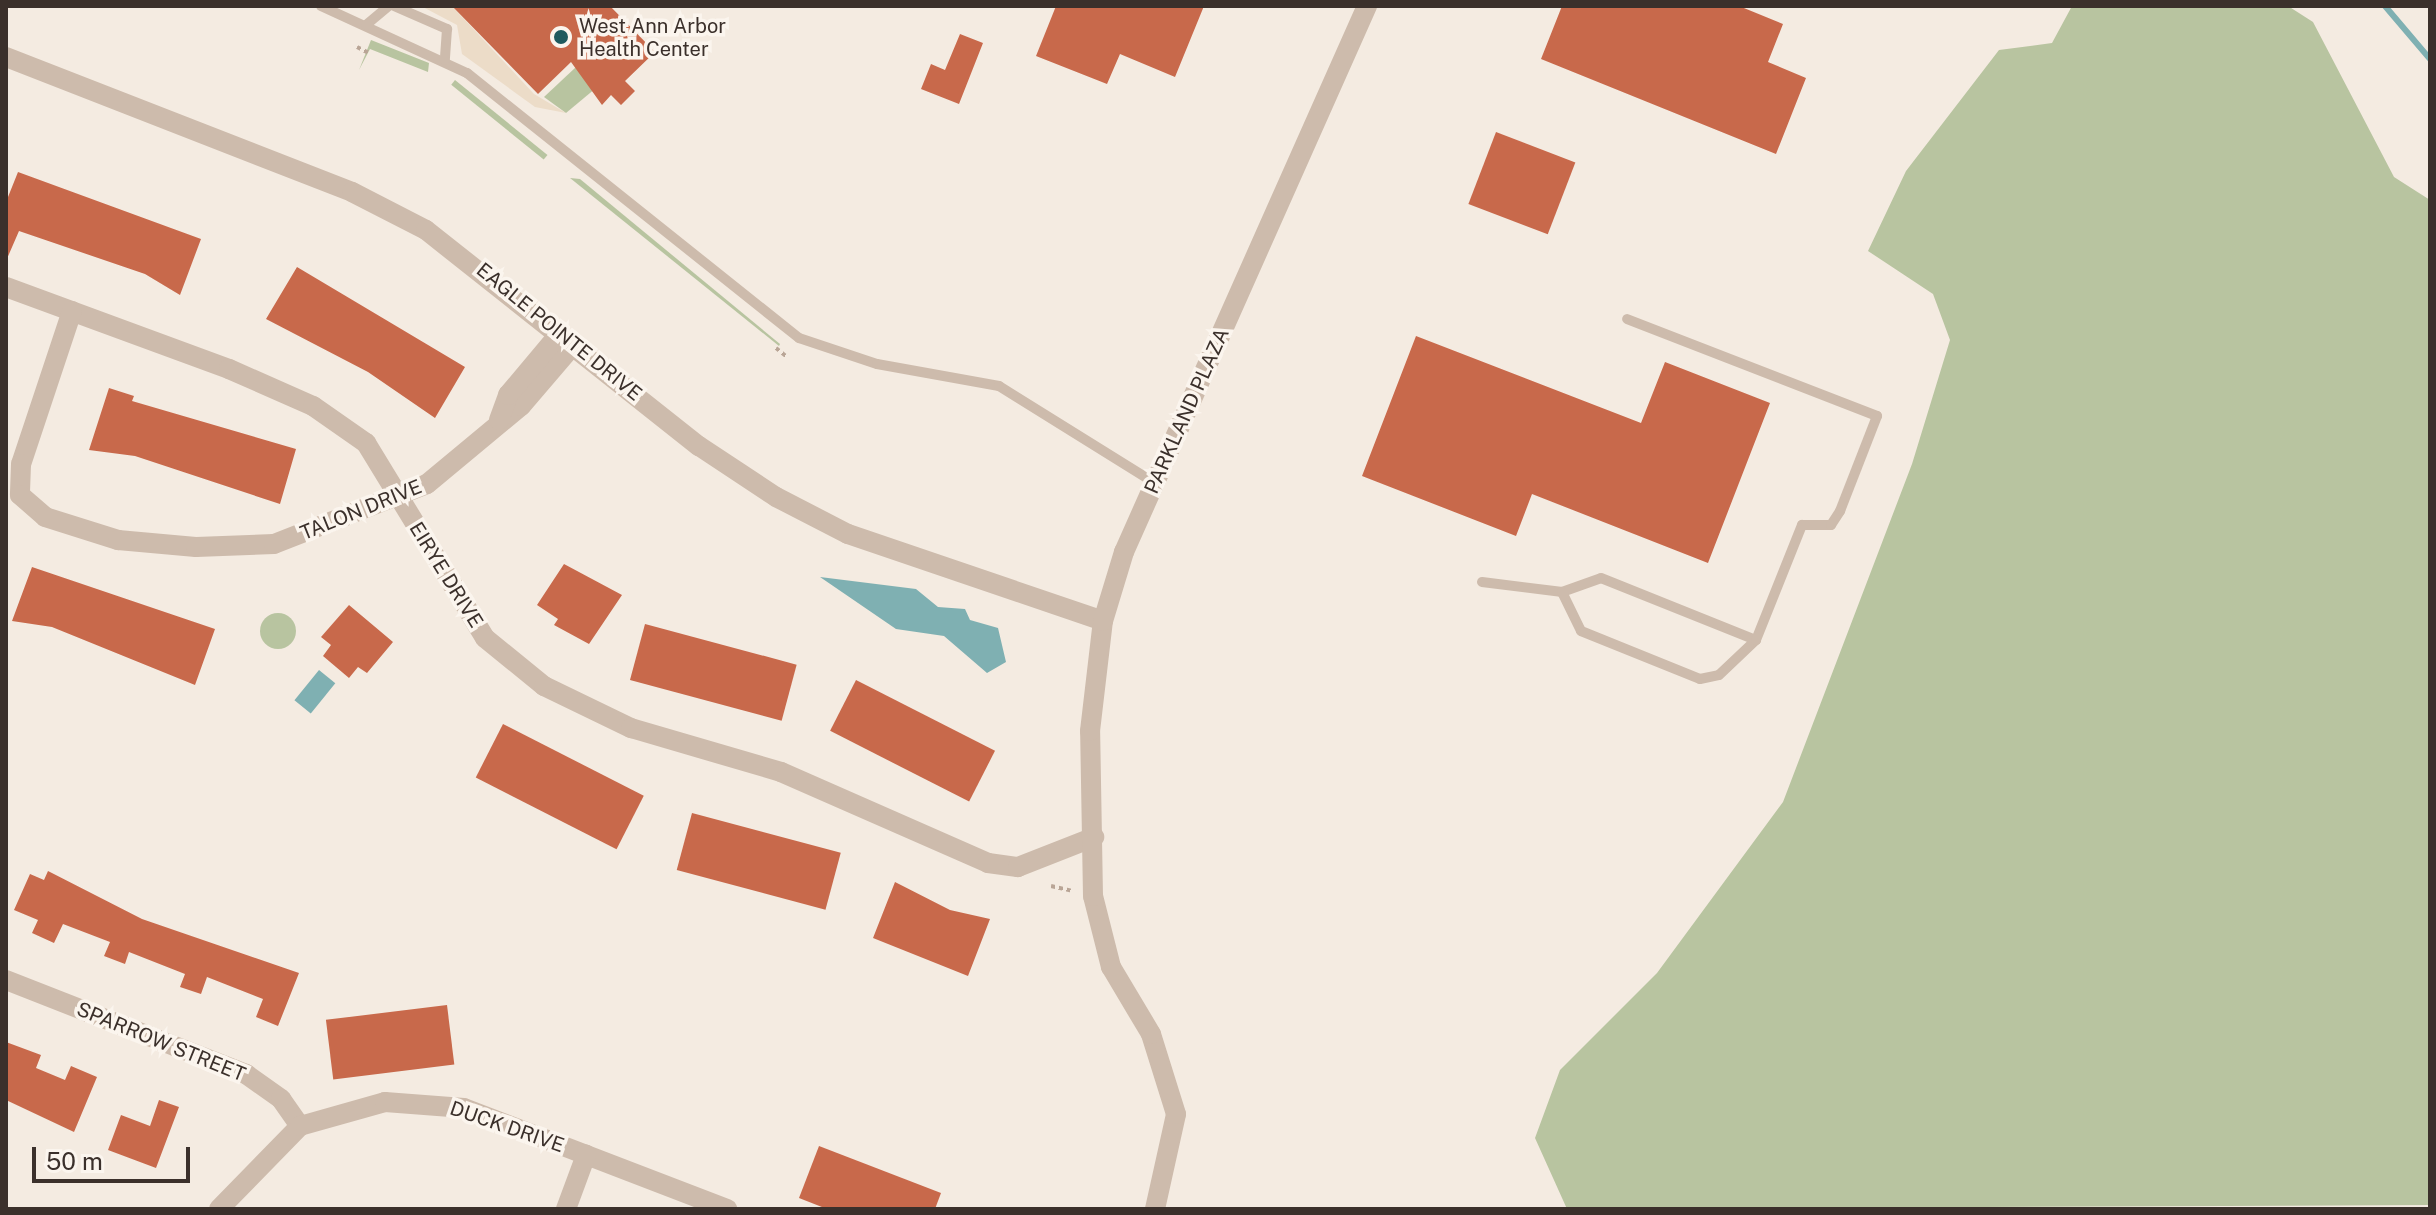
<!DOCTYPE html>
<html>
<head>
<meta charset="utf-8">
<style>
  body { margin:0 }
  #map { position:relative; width:2436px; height:1215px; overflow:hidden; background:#f4ebe1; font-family:"Public Sans",sans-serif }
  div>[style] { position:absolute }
  .green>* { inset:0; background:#b8c4a0; transform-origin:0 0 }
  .round { border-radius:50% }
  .plaza>* { inset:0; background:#ecdcc8 }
  .water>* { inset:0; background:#7fb0b2; transform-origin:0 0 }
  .stream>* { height:6px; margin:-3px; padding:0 3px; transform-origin:3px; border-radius:3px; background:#7fb0b2 }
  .building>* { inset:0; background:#c8694b; transform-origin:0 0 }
  .path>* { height:4px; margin-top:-2px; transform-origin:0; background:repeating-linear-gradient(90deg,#b9a596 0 4px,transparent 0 8px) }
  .lane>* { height:10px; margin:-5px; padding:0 5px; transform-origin:5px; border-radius:5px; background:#cdbbac }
  .street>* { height:20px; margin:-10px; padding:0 10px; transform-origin:10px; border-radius:10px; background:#cdbbac }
  .dots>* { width:22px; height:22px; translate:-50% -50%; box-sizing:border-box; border:4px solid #fbf5ee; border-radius:50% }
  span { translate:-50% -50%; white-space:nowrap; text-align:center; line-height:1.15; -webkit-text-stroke:7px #fbf5ee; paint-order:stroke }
  .poi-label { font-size:20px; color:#3b302b }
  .left { translate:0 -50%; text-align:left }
  .street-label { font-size:20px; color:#3b302b }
  .frame { position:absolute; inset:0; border:8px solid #3b302b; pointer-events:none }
  .scale { position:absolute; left:32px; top:1147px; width:158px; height:36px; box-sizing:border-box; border:4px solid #3b302b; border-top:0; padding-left:10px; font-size:24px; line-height:28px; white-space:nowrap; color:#3b302b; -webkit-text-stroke:6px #fbf5ee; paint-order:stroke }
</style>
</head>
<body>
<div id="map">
  <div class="green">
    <div style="clip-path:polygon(2072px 6px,2288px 6px,2313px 22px,2394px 177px,2430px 200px,2430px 1205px,1567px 1209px,1535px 1138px,1560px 1070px,1657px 973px,1783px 802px,1912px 464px,1950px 340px,1933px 294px,1868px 251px,1906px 171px,1999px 50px,2052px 43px)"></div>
    <div style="clip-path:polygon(371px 40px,429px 63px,428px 72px,370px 49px,359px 70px)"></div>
    <div style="clip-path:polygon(576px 67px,596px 88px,566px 113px,544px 97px)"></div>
    <div style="left:455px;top:80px;width:119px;height:6px;rotate:39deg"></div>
    <div style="clip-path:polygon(570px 178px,580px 179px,780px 344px,779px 346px)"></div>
    <div class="round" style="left:260px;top:613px;width:36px;height:36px"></div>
  </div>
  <div class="plaza">
    <div style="clip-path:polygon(421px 6px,452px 6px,534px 94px,566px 113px,535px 107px,462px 54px,457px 25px)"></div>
  </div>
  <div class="water">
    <div style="clip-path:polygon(820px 577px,916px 589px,938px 607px,965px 609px,970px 620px,998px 628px,1006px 662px,987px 673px,944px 636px,896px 629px)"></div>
    <div style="left:319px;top:670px;width:21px;height:39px;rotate:39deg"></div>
  </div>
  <div class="stream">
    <div style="left:2385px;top:6px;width:70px;rotate:49.7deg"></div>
  </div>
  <div class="building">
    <div style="clip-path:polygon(452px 6px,610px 6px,655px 52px,625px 81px,635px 91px,621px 105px,611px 95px,602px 105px,571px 62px,538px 94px)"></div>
    <div style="clip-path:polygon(1056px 6px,1204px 6px,1175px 77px,1120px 54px,1107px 84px,1036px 56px)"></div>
    <div style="clip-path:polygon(1562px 6px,1739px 6px,1783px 24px,1768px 62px,1806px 78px,1776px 154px,1541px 59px)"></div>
    <div style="clip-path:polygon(960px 34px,983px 43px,959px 104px,921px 89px,931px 64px,945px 70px)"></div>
    <div style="left:1496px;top:132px;width:85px;height:77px;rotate:21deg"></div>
    <div style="clip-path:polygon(18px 172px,201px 239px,180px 295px,145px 274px,19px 231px,6px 261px,6px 202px)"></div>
    <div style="clip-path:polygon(297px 267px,465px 367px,435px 418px,368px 372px,266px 319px)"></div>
    <div style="clip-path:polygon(1416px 336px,1641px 423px,1665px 362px,1770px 403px,1708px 563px,1532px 494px,1516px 536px,1362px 476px)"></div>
    <div style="clip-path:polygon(109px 388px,134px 396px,132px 401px,296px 449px,280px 504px,135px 456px,89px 450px)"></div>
    <div style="clip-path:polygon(564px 564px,622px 595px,589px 644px,554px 625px,558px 619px,537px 605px)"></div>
    <div style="clip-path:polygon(32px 567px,215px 629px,195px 685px,52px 627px,12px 621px)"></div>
    <div style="clip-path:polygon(349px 605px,393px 642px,367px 673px,358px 667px,349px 678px,323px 656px,331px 645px,321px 637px)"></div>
    <div style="left:645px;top:624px;width:157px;height:58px;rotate:15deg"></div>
    <div style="left:856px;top:680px;width:156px;height:57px;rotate:27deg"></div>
    <div style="left:503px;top:724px;width:158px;height:60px;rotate:27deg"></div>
    <div style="left:692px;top:813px;width:154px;height:59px;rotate:15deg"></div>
    <div style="clip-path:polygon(48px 871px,142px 919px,299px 973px,278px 1026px,256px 1017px,263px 999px,207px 977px,201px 994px,180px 987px,185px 974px,129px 952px,125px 964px,104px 956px,110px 942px,63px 924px,54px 943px,32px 933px,38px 920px,14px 910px,30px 874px,44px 880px)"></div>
    <div style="clip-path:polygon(895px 882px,950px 910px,990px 919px,968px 976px,873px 938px)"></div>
    <div style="left:447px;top:1005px;width:60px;height:122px;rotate:83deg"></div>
    <div style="clip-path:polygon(6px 1042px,41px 1055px,36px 1068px,65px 1080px,71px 1066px,97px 1077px,74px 1132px,6px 1100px)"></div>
    <div style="clip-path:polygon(159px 1100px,179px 1107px,156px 1168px,108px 1150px,121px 1115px,150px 1126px)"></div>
    <div style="clip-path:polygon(819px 1146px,941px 1193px,935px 1209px,827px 1209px,799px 1198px)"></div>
  </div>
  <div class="path">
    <div style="left:357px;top:47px;width:13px;rotate:27deg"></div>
    <div style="left:776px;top:348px;width:13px;rotate:39deg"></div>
    <div style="left:1051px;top:886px;width:23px;rotate:13deg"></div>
  </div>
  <div class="lane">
    <div style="left:321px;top:6px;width:161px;rotate:24.7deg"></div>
    <div style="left:467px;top:73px;width:425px;rotate:38.6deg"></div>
    <div style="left:799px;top:338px;width:82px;rotate:18.4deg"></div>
    <div style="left:877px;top:364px;width:124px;rotate:10.2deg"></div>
    <div style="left:999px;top:386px;width:184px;rotate:31.9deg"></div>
    <div style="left:394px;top:6px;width:58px;rotate:23.5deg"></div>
    <div style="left:447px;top:29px;width:31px;rotate:94deg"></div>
    <div style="left:366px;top:25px;width:30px;rotate:-40deg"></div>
    <div style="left:1482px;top:582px;width:81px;rotate:7.1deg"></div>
    <div style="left:1562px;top:592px;width:41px;rotate:-19.7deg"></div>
    <div style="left:1601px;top:578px;width:167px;rotate:21.8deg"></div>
    <div style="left:1562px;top:592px;width:43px;rotate:64deg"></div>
    <div style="left:1581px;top:631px;width:128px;rotate:22deg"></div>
    <div style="left:1700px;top:679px;width:19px;rotate:-12deg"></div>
    <div style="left:1719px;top:675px;width:51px;rotate:-43.4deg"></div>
    <div style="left:1756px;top:640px;width:124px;rotate:-68.2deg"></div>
    <div style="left:1802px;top:525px;width:29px"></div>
    <div style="left:1831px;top:525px;width:17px;rotate:-57deg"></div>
    <div style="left:1840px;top:511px;width:102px;rotate:-68.7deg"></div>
    <div style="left:1877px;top:416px;width:268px;rotate:-158.8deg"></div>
  </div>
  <div class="street">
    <div style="left:6px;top:57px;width:371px;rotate:21.3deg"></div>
    <div style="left:352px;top:192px;width:83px;rotate:27.2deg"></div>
    <div style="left:426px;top:230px;width:348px;rotate:38.4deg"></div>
    <div style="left:699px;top:446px;width:92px;rotate:33.5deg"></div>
    <div style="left:776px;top:497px;width:81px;rotate:27.2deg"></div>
    <div style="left:848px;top:534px;width:269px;rotate:18.8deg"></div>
    <div style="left:6px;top:287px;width:238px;rotate:20.2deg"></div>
    <div style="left:229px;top:369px;width:92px;rotate:23.8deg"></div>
    <div style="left:313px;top:406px;width:65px;rotate:34.9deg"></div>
    <div style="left:366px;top:443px;width:228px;rotate:58.6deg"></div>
    <div style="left:485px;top:638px;width:76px;rotate:39.1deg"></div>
    <div style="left:544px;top:686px;width:97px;rotate:25.8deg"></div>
    <div style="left:631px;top:728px;width:156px;rotate:16.3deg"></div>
    <div style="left:781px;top:772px;width:226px;rotate:23.7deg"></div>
    <div style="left:988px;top:863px;width:30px;rotate:8deg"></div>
    <div style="left:1018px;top:867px;width:82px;rotate:-21.5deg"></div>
    <div style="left:72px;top:311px;width:161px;rotate:108.4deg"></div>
    <div style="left:21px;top:464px;width:31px;rotate:92deg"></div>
    <div style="left:20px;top:495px;width:33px;rotate:41deg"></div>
    <div style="left:45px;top:517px;width:77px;rotate:17.5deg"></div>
    <div style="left:118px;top:540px;width:78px;rotate:5.1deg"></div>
    <div style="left:196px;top:547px;width:78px;rotate:-2.2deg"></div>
    <div style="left:274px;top:544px;width:164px;rotate:-21.4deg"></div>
    <div style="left:427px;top:484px;width:122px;rotate:-39.7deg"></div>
    <div style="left:521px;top:406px;width:82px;rotate:-49.5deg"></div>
    <div style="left:499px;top:420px;width:27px;rotate:-70deg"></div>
    <div style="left:508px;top:395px;width:81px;rotate:-50deg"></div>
    <div style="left:6px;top:980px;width:258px;rotate:21.4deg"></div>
    <div style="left:246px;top:1074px;width:43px;rotate:35.5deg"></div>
    <div style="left:281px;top:1099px;width:33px;rotate:55deg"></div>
    <div style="left:219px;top:1209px;width:116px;rotate:-45.7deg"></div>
    <div style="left:300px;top:1126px;width:88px;rotate:-15.8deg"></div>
    <div style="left:385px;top:1102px;width:79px;rotate:4.3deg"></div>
    <div style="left:464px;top:1108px;width:282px;rotate:21deg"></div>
    <div style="left:566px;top:1209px;width:58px;rotate:-69.7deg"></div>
    <div style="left:1155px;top:1209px;width:97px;rotate:-77.5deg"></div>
    <div style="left:1176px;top:1114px;width:84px;rotate:-107.4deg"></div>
    <div style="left:1151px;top:1034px;width:78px;rotate:-120.8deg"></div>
    <div style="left:1111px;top:967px;width:73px;rotate:-104.2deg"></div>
    <div style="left:1093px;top:896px;width:165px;rotate:-91deg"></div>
    <div style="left:1090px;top:731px;width:111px;rotate:-83.3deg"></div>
    <div style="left:1103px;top:621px;width:72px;rotate:-73.1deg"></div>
    <div style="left:1124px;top:552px;width:598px;rotate:-66.01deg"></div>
  </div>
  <div class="dots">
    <div style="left:561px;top:37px;background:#1f5a5e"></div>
  </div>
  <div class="poi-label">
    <span class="left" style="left:579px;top:38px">West Ann Arbor<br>Health Center</span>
  </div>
  <div class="street-label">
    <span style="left:559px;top:332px;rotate:39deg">EAGLE POINTE DRIVE</span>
    <span style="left:1187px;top:411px;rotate:-66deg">PARKLAND PLAZA</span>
    <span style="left:361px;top:510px;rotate:-22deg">TALON DRIVE</span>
    <span style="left:446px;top:575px;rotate:58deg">EIRYE DRIVE</span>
    <span style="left:161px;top:1042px;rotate:22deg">SPARROW STREET</span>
    <span style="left:507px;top:1127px;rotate:19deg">DUCK DRIVE</span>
  </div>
  <div class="frame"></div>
  <div class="scale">50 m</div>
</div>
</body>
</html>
